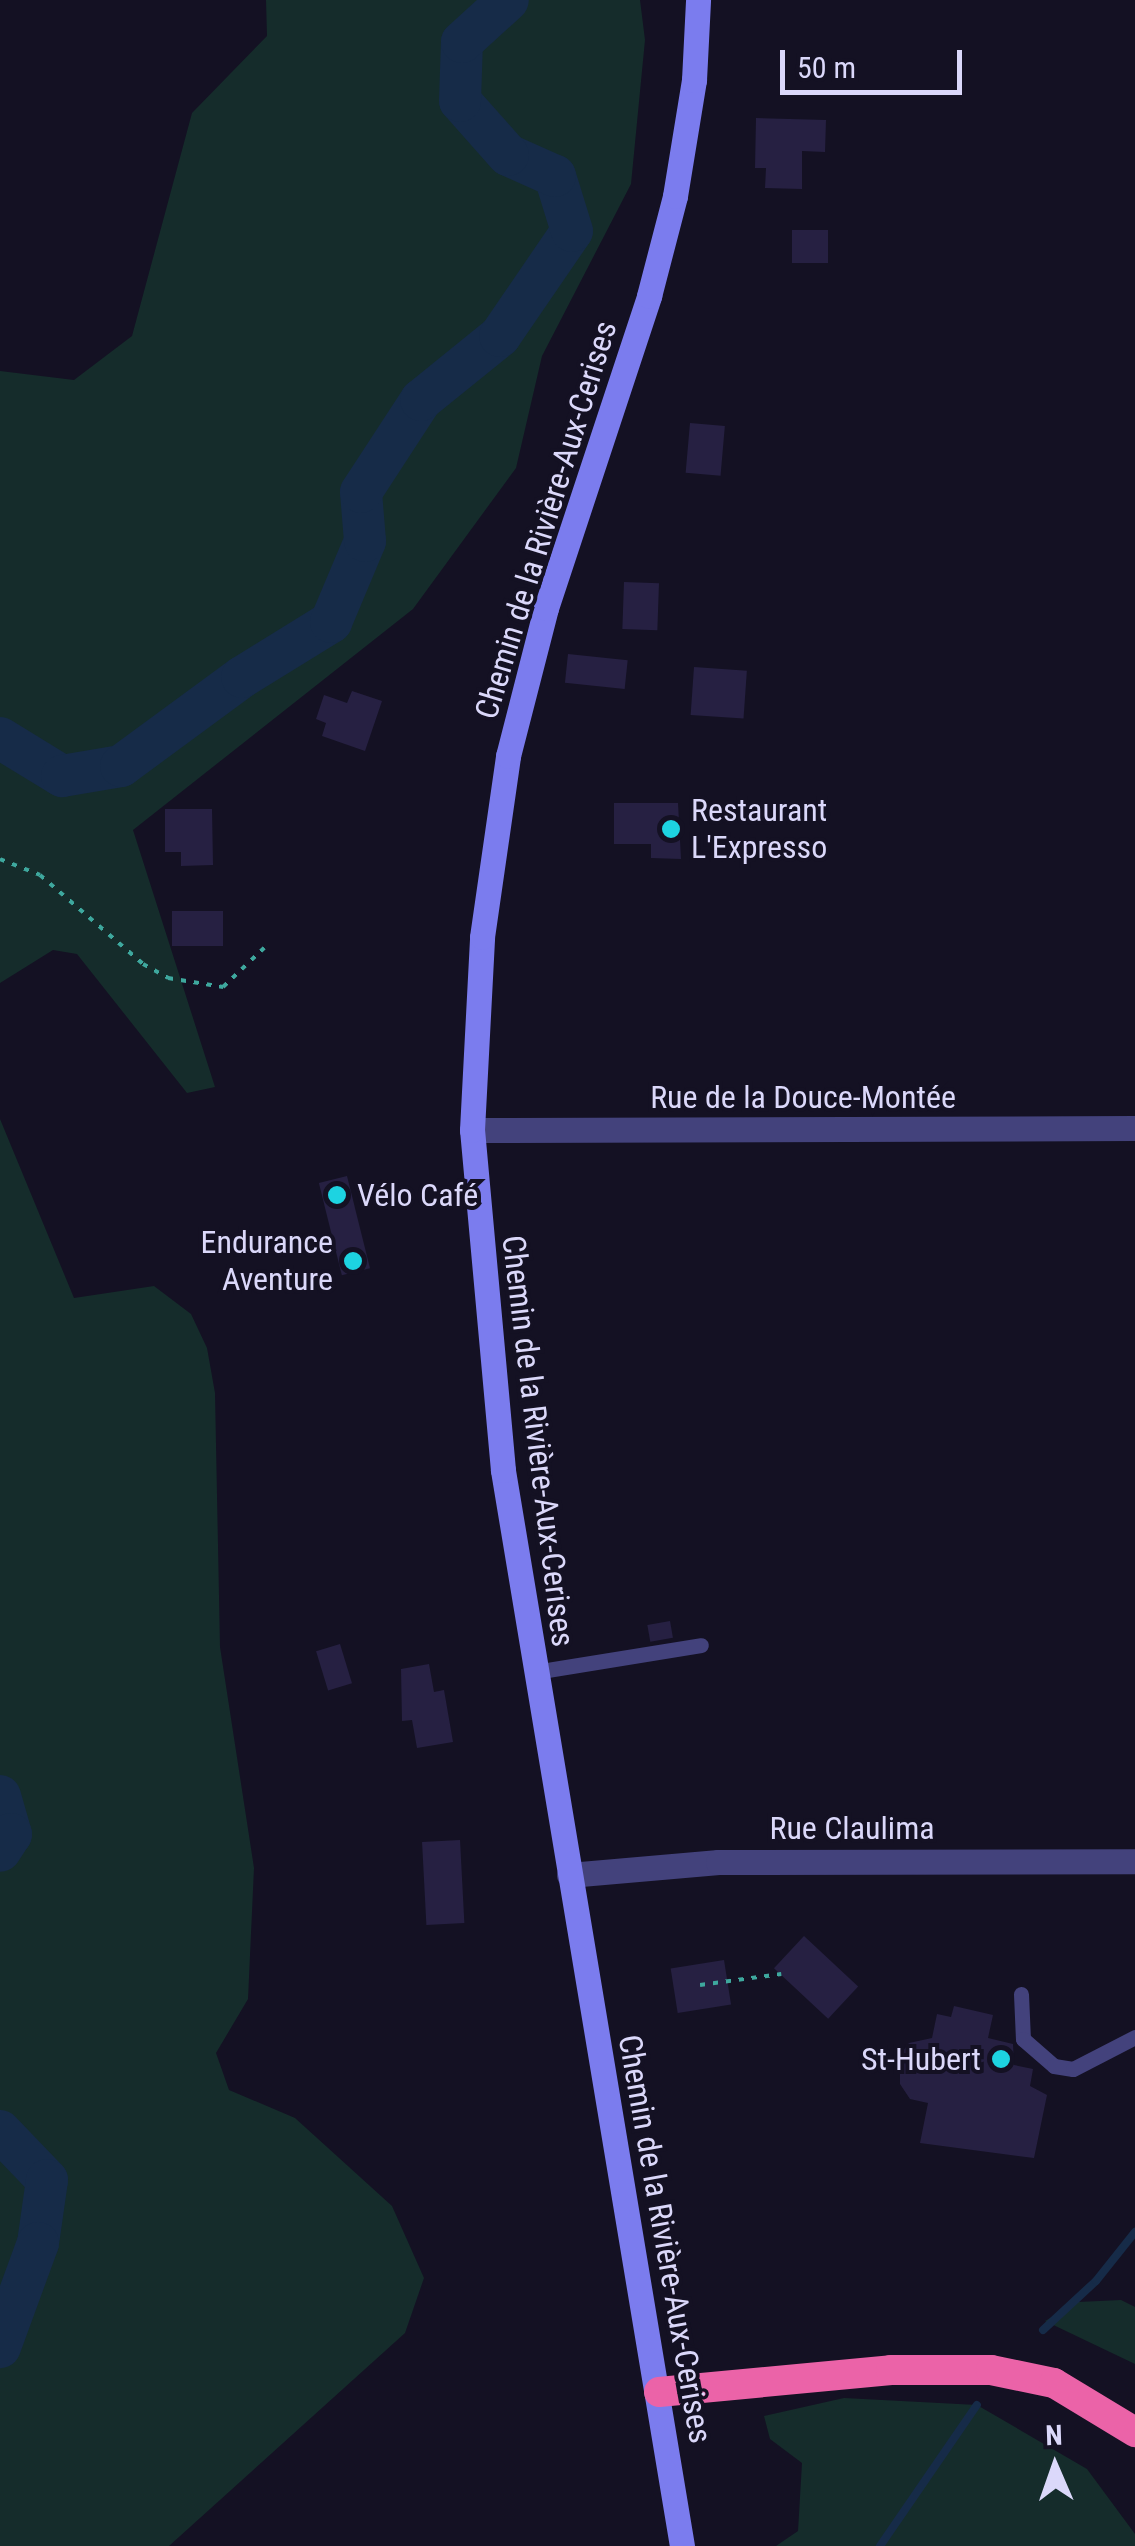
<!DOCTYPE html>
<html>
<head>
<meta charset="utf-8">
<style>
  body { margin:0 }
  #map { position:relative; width:1135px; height:2546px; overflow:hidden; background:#141123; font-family:"Roboto Condensed",sans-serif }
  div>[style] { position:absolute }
  .green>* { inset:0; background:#152c2b }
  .stream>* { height:8px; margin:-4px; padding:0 4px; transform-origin:4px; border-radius:4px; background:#162b48 }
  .river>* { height:42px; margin:-21px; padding:0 21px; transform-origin:21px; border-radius:21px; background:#162b48 }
  .building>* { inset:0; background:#262042; transform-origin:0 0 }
  .path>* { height:4px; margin-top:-2px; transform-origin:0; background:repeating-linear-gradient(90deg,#3ea89e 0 5px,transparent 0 13px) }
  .lane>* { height:15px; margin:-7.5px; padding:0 7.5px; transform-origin:7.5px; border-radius:7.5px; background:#43427c }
  .street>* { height:25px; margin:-12.5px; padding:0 12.5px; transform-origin:12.5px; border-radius:12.5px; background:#43427c }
  .secondary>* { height:25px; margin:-12.5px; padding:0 12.5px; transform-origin:12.5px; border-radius:12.5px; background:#7b7cee }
  .highway>* { height:30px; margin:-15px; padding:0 15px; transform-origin:15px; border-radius:15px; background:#eb63a8 }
  .dots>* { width:28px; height:28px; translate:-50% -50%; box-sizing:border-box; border:5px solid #141123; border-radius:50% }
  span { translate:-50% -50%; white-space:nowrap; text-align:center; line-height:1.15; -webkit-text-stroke:8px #141123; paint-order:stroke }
  .street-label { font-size:32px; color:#dbd8fa }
  .poi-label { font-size:32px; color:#dbd8fa }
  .left { translate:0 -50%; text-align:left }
  .right { translate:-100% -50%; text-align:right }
  .north { position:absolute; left:1005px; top:2416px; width:100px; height:100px; -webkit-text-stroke:8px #141123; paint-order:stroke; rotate:358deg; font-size:28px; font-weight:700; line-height:40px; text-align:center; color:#dbd8fa }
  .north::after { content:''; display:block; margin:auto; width:35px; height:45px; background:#dbd8fa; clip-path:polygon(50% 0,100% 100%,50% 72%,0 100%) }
  .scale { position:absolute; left:780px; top:50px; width:182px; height:45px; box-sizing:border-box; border:5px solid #dbd8fa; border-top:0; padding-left:12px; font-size:30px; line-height:35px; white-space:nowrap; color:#dbd8fa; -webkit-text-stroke:8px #141123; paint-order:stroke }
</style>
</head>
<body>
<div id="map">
  <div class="green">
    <div style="clip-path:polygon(266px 0,640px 0,645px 40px,631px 184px,542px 356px,516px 468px,413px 609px,133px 830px,215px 1087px,187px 1093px,77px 954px,53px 950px,0 983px,0 371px,74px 380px,132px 336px,192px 113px,267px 36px)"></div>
    <div style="clip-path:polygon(0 1119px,74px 1298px,154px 1286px,191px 1314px,207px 1348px,215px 1393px,220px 1647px,254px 1868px,248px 1999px,216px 2053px,229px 2090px,295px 2118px,392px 2206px,424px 2278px,405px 2333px,169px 2546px,0 2546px)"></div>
    <div style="clip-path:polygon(1121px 2300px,1135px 2307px,1135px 2364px,1045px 2321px,1078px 2302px)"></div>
    <div style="clip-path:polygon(844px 2398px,977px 2405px,1087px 2469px,1135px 2534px,1135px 2546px,776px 2546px,798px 2531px,802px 2463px,770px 2439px,764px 2416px)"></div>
  </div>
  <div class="stream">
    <div style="left:1043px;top:2330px;width:72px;rotate:-42.8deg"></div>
    <div style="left:1096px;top:2281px;width:63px;rotate:-51.5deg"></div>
    <div style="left:880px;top:2546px;width:171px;rotate:-55.5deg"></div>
  </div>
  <div class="river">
    <div style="left:0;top:738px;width:73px;rotate:31.5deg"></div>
    <div style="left:62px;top:776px;width:60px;rotate:-9.6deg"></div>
    <div style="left:121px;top:766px;width:150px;rotate:-36.3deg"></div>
    <div style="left:242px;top:677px;width:105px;rotate:-31.7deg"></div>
    <div style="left:331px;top:622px;width:88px;rotate:-67.2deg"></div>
    <div style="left:365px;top:541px;width:49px;rotate:-94.7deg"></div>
    <div style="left:361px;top:492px;width:110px;rotate:-56.9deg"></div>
    <div style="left:421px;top:400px;width:102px;rotate:-39deg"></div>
    <div style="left:500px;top:336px;width:127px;rotate:-55.6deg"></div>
    <div style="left:572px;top:231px;width:58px;rotate:-107.2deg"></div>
    <div style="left:555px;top:176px;width:51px;rotate:-155.9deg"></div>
    <div style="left:508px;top:155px;width:72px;rotate:-131.6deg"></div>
    <div style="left:460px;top:101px;width:59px;rotate:-88.1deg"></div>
    <div style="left:462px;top:42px;width:62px;rotate:-42.4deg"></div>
    <div style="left:0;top:1796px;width:40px;rotate:74deg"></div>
    <div style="left:11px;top:1834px;width:20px;rotate:123deg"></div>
    <div style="left:0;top:2131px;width:68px;rotate:46.2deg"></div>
    <div style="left:47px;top:2180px;width:64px;rotate:98.1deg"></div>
    <div style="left:38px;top:2243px;width:111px;rotate:110.1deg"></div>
  </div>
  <div class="building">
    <div style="clip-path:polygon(756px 118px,826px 120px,825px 152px,802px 151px,802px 189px,765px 188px,766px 168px,755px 168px)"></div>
    <div style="left:792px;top:230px;width:36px;height:33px"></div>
    <div style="left:690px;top:423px;width:35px;height:50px;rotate:5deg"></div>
    <div style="left:624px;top:582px;width:35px;height:47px;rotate:2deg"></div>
    <div style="left:568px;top:654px;width:60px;height:29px;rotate:6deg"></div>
    <div style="left:694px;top:667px;width:53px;height:48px;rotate:4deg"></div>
    <div style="clip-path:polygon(352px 691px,382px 701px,365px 751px,322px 736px,326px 723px,316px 719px,324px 695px,347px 703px)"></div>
    <div style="clip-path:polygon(614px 803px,678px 803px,681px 859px,651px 858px,651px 844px,614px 844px)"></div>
    <div style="clip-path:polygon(165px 809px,212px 809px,213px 865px,181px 866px,181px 852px,165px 852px)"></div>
    <div style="left:172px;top:911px;width:51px;height:35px"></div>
    <div style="left:347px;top:1176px;width:95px;height:29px;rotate:76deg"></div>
    <div style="left:670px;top:1621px;width:17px;height:23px;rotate:80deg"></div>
    <div style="left:340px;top:1644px;width:41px;height:25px;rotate:73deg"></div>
    <div style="clip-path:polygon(429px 1664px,434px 1692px,444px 1690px,453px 1742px,417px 1748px,412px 1720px,402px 1721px,401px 1669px)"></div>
    <div style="left:460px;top:1840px;width:83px;height:38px;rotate:87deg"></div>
    <div style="left:804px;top:1936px;width:74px;height:44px;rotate:43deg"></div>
    <div style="left:724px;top:1960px;width:45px;height:54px;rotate:81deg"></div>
    <div style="clip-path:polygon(954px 2006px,993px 2015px,988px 2038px,1013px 2044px,1014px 2065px,1033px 2069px,1030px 2086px,1047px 2095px,1034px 2158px,920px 2143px,928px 2103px,910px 2099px,900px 2084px,900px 2055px,909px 2043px,932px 2038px,937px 2014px,951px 2017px)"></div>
  </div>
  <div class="path">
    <div style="left:0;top:859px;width:43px;rotate:21.8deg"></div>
    <div style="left:40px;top:875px;width:136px;rotate:40.8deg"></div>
    <div style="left:143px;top:964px;width:29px;rotate:29deg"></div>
    <div style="left:168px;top:978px;width:56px;rotate:9.3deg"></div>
    <div style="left:223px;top:987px;width:57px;rotate:-43.6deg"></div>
    <div style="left:700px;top:1985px;width:82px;rotate:-7.7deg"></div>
  </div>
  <div class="lane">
    <div style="left:535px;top:1672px;width:168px;rotate:-9.2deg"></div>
    <div style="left:1021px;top:1994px;width:45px;rotate:87.5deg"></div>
    <div style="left:1023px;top:2039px;width:41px;rotate:41.1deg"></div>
    <div style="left:1054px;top:2066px;width:19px;rotate:9deg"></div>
    <div style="left:1073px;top:2069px;width:70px;rotate:-27.3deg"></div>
  </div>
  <div class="street">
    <div style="left:472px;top:1130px;width:663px;rotate:-0.17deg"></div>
    <div style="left:569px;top:1875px;width:150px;rotate:-5deg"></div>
    <div style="left:718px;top:1862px;width:417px;rotate:-0.1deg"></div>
  </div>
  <div class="secondary">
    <div style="left:682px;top:2546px;width:1091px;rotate:-99.45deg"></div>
    <div style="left:503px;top:1470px;width:341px;rotate:-95.2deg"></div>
    <div style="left:472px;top:1130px;width:193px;rotate:-87deg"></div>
    <div style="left:482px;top:937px;width:183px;rotate:-81.8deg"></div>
    <div style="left:508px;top:756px;width:153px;rotate:-75.6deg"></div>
    <div style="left:546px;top:608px;width:329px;rotate:-71.7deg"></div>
    <div style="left:649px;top:296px;width:103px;rotate:-75.4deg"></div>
    <div style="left:675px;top:196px;width:118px;rotate:-80.7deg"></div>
    <div style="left:694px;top:80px;width:80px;rotate:-87.1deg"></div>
  </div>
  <div class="highway">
    <div style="left:659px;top:2392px;width:233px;rotate:-5.4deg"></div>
    <div style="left:891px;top:2370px;width:100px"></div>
    <div style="left:991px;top:2370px;width:64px;rotate:11.7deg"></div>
    <div style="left:1054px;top:2383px;width:95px;rotate:31.2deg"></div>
  </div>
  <div class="dots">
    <div style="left:671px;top:829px;background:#1dd3e1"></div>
    <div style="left:337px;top:1195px;background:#1dd3e1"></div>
    <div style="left:353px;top:1261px;background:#1dd3e1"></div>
    <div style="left:1001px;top:2059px;background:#1dd3e1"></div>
  </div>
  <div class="street-label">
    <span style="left:546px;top:520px;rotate:-73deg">Chemin de la Rivière-Aux-Cerises</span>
    <span style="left:803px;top:1097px">Rue de la Douce-Montée</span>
    <span style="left:538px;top:1441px;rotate:83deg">Chemin de la Rivière-Aux-Cerises</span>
    <span style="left:852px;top:1828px">Rue Claulima</span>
    <span style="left:665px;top:2239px;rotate:80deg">Chemin de la Rivière-Aux-Cerises</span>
  </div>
  <div class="poi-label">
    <span class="left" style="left:691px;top:829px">Restaurant<br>L'Expresso</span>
    <span class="left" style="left:357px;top:1195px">Vélo Café</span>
    <span class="right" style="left:333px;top:1261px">Endurance<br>Aventure</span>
    <span class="right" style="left:981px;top:2059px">St-Hubert</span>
  </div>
  <div class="north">N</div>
  <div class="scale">50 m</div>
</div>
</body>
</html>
